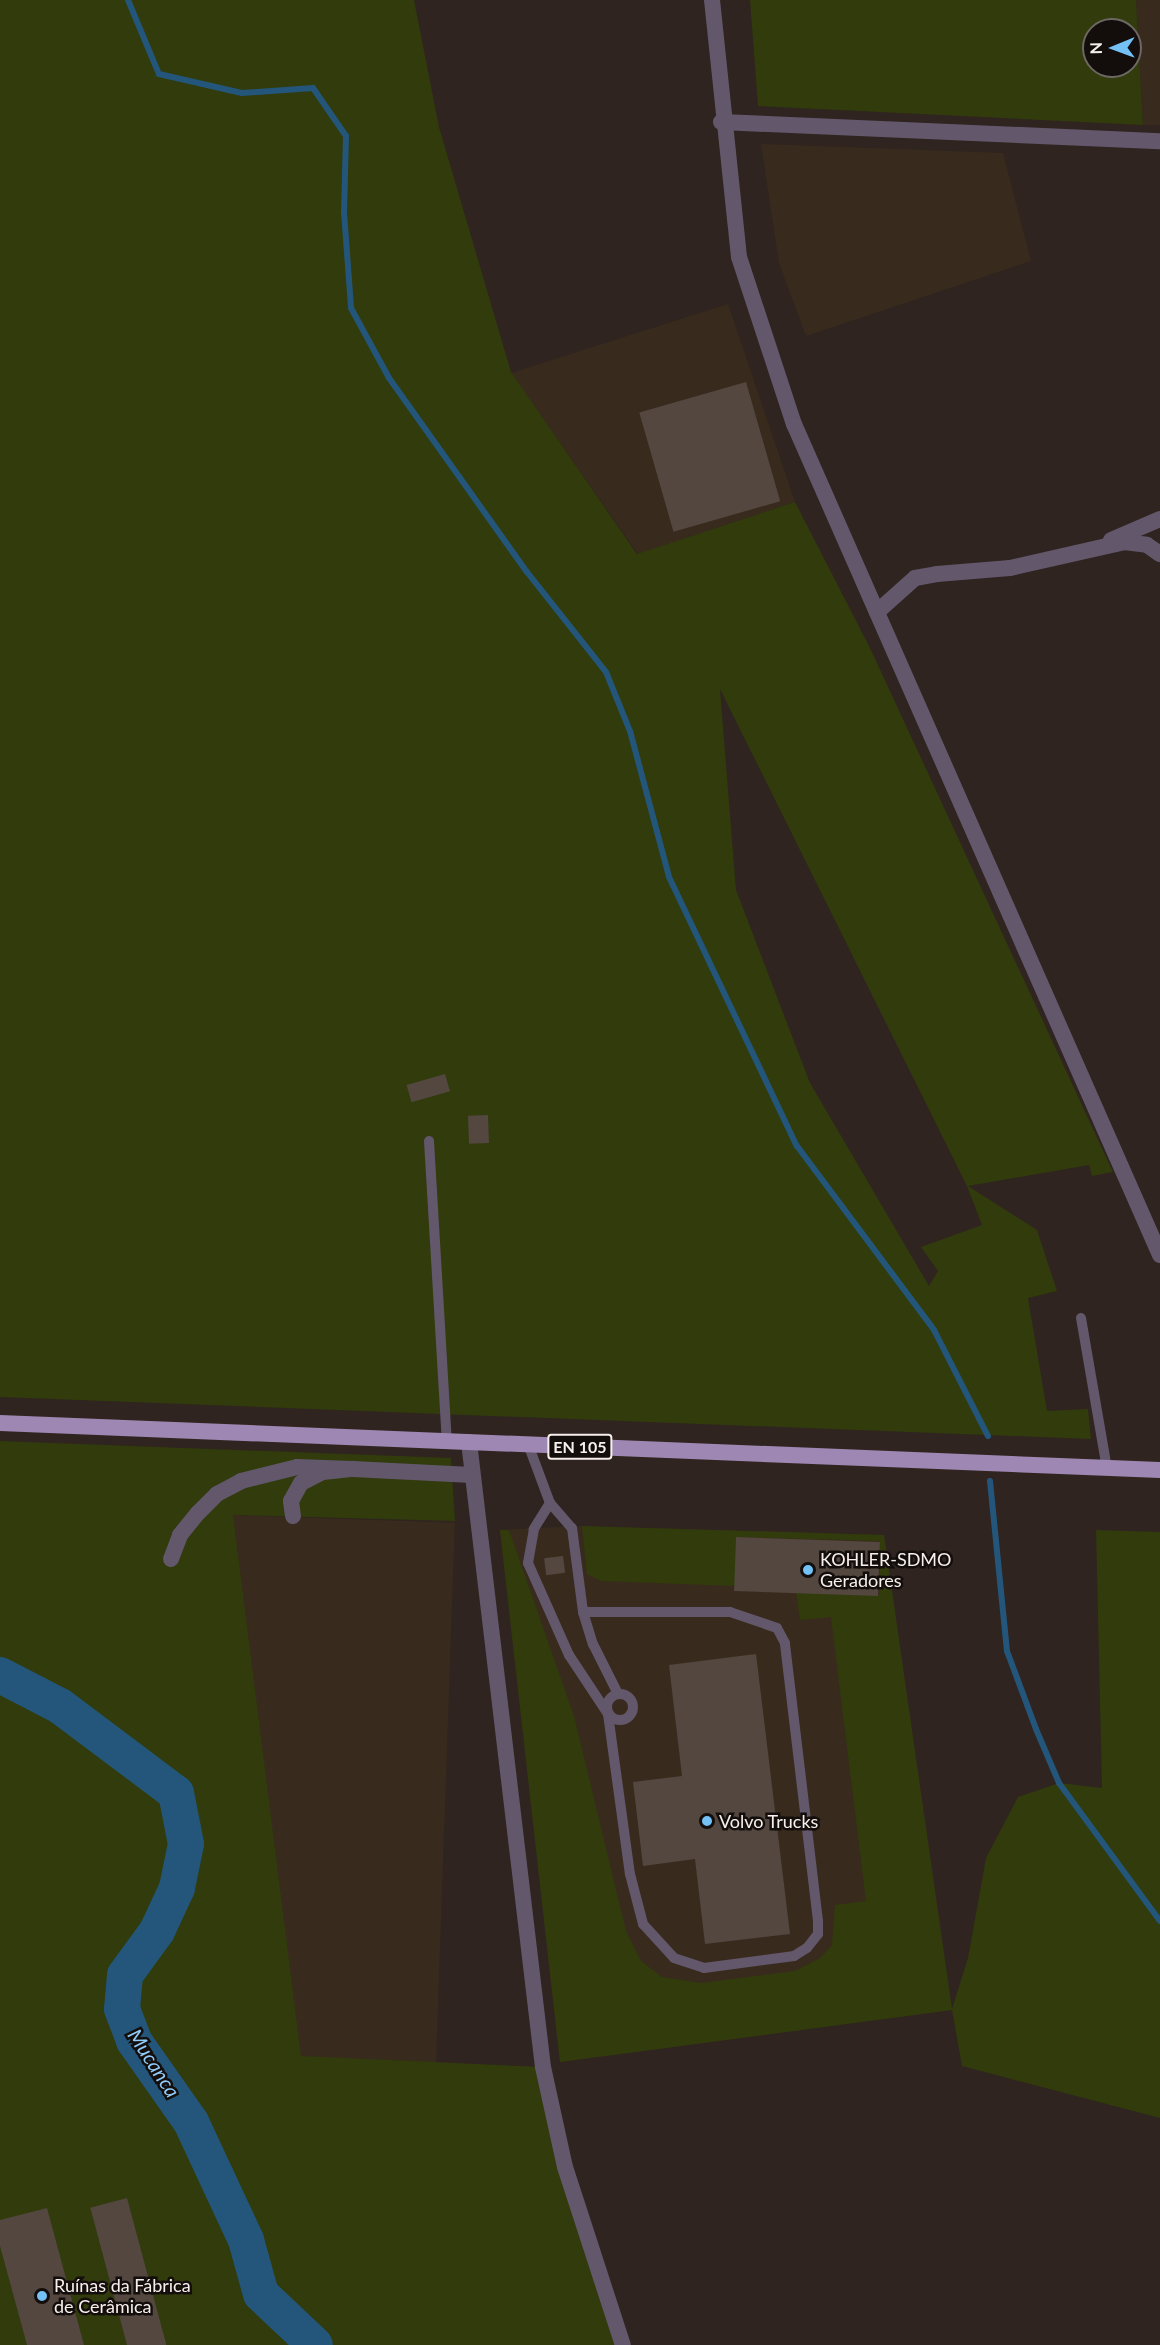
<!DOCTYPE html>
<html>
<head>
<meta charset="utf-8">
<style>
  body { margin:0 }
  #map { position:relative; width:1160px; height:2345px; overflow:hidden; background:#2f241f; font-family:Lato,sans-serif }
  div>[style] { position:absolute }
  .industrial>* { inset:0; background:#382b1d; transform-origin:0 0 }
  .green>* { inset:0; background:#313b0c }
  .stream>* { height:6px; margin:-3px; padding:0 3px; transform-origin:3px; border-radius:3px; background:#23567a }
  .river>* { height:36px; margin:-18px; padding:0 18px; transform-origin:18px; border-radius:18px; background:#23567a }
  .building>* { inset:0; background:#534740; transform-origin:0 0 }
  .service>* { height:10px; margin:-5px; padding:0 5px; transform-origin:5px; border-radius:5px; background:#63576c }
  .service>.ring { margin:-5px; padding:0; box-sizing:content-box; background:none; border:10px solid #63576c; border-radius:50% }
  .minor>* { height:16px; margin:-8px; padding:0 8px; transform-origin:8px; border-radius:8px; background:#63576c }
  .tertiary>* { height:16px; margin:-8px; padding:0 8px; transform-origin:8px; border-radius:8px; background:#63576c }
  .primary>* { height:16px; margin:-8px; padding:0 8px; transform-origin:8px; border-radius:8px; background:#9e87b2 }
  .dots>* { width:16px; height:16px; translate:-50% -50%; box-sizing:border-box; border:3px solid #130e0c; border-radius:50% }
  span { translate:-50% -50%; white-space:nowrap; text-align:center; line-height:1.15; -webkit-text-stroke:5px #130e0c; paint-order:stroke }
  .shield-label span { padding:2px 4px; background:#130e0c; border:2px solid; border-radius:4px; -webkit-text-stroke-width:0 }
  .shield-label { font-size:16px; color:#f7efeb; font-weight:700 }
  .poi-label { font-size:18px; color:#f7efeb }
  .left { translate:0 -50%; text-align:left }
  .water-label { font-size:20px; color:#90cbf9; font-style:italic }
  .north { position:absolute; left:1082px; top:18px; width:60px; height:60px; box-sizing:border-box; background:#130e0c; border:2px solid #6e6865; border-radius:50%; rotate:269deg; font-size:16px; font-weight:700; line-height:24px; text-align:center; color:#f7efeb }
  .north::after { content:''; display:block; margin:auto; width:21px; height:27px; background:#73c1f5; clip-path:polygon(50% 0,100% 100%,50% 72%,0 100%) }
</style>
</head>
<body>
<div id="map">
  <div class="industrial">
    <div style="clip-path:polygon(1136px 0,1160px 0,1160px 125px,1143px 125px)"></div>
    <div style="clip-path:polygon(761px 144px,1003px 153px,1031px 261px,806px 336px,779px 263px)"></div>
    <div style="clip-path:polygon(728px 304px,795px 502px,638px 554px,511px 373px)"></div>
    <div style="left:232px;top:1515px;width:223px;height:546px;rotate:2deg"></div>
    <div style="clip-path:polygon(582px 1526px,884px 1535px,952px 2010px,560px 2062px,500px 1530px)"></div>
  </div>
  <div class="green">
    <div style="clip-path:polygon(evenodd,0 0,414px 0,439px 127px,511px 372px,637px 554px,795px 502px,870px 648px,1113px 1172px,1092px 1176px,1089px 1165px,968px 1186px,1037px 1230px,1057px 1291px,1028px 1298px,1047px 1411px,1088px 1409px,1091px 1439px,0 1397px,0 0,720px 689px,967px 1186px,982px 1225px,921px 1247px,938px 1271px,929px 1286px,810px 1083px,736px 890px,720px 689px)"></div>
    <div style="clip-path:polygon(evenodd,750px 0,1136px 0,1143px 125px,758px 106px,750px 0,1094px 30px,1130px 30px,1130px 66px,1094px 66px,1094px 30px)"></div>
    <div style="clip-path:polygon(0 1441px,451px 1458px,455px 1521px,233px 1515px,301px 2056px,543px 2067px,623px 2345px,0 2345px)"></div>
    <div style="clip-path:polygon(582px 1526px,884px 1535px,952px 2009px,968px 1958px,986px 1858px,1018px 1797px,1059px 1783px,1102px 1788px,1096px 1530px,1160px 1532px,1160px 2118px,962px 2066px,952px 2010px,560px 2062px,500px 1530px,509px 1530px,574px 1716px,626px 1931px,641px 1961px,662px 1977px,701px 1983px,795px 1971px,820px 1958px,832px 1945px,835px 1905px,866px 1901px,831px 1617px,800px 1620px,796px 1592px,879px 1595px,880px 1541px,737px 1537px,735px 1586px,601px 1581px,587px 1574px)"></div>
  </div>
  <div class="stream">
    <div style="left:128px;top:0;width:80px;rotate:67.3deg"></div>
    <div style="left:159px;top:74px;width:85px;rotate:12.9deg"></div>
    <div style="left:242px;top:93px;width:71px;rotate:-4deg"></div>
    <div style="left:313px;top:88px;width:58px;rotate:55.5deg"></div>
    <div style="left:346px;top:136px;width:76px;rotate:91.5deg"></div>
    <div style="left:344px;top:212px;width:96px;rotate:85.8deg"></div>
    <div style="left:351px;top:308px;width:80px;rotate:61.5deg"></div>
    <div style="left:389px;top:378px;width:238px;rotate:54.6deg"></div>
    <div style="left:527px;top:572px;width:127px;rotate:51.7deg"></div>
    <div style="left:606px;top:672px;width:64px;rotate:67.9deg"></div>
    <div style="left:630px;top:731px;width:151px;rotate:75deg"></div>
    <div style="left:669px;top:877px;width:298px;rotate:64.6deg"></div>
    <div style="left:797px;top:1146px;width:229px;rotate:53.3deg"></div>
    <div style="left:934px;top:1330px;width:119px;rotate:63deg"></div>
    <div style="left:990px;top:1481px;width:171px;rotate:84.3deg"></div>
    <div style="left:1007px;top:1651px;width:83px;rotate:69.6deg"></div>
    <div style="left:1036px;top:1729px;width:59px;rotate:66.9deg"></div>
    <div style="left:1059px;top:1783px;width:171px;rotate:53.8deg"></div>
  </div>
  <div class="river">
    <div style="left:0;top:1675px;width:68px;rotate:27.3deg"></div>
    <div style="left:60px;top:1706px;width:145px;rotate:36.9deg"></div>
    <div style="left:176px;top:1793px;width:52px;rotate:78.9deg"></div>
    <div style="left:186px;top:1844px;width:45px;rotate:101.6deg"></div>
    <div style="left:177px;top:1888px;width:47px;rotate:114.9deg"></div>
    <div style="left:157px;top:1931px;width:54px;rotate:126deg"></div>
    <div style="left:125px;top:1975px;width:34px;rotate:95deg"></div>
    <div style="left:122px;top:2009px;width:34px;rotate:69deg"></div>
    <div style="left:134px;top:2041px;width:99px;rotate:54.9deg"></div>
    <div style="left:191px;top:2122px;width:130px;rotate:65deg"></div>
    <div style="left:246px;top:2240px;width:56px;rotate:74.5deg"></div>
    <div style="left:261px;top:2294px;width:74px;rotate:43.4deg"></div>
  </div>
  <div class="building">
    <div style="left:746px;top:382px;width:124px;height:111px;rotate:74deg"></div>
    <div style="left:445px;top:1074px;width:18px;height:40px;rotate:74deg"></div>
    <div style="left:488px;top:1115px;width:28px;height:20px;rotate:88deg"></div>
    <div style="left:736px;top:1537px;width:144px;height:54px;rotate:2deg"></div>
    <div style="left:563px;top:1556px;width:17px;height:19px;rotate:83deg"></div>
    <div style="clip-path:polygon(756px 1654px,790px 1934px,705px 1944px,695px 1859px,643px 1866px,633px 1782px,682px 1776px,669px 1665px)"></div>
    <div style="left:127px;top:2198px;width:152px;height:38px;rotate:75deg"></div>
    <div style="clip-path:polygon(47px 2208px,84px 2345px,27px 2345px,0 2246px,0 2220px)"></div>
  </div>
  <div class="service">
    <div style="left:429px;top:1141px;width:301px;rotate:86.6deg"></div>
    <div style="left:1081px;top:1318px;width:152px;rotate:80.2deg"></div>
    <div style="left:528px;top:1444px;width:63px;rotate:69.6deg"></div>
    <div style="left:550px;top:1503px;width:33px;rotate:49deg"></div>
    <div style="left:572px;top:1528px;width:85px;rotate:82.5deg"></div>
    <div style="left:583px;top:1612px;width:34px;rotate:73deg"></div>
    <div style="left:593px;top:1644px;width:56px;rotate:63.4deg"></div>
    <div style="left:550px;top:1503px;width:31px;rotate:122deg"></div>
    <div style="left:534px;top:1529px;width:35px;rotate:100deg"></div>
    <div style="left:528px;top:1563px;width:101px;rotate:66deg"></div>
    <div style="left:569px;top:1655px;width:71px;rotate:56.5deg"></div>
    <div style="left:608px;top:1714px;width:162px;rotate:82.2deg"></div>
    <div style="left:630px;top:1874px;width:52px;rotate:75.4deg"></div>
    <div style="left:643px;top:1924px;width:46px;rotate:47.6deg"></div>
    <div style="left:674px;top:1958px;width:32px;rotate:18deg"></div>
    <div style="left:704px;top:1968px;width:91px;rotate:-7.6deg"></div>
    <div style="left:794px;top:1956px;width:15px;rotate:-32deg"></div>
    <div style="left:807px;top:1948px;width:18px;rotate:-52deg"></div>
    <div style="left:818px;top:1934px;width:13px;rotate:-90deg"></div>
    <div style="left:818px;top:1921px;width:280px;rotate:-96.8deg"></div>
    <div style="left:785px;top:1643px;width:17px;rotate:-118deg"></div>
    <div style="left:777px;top:1628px;width:50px;rotate:-161.2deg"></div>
    <div style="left:730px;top:1612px;width:147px;rotate:180deg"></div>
    <div class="ring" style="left:607px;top:1694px;width:16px;height:16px"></div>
  </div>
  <div class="minor">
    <div style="left:721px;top:122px;width:439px;rotate:2.5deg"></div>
    <div style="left:1111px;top:540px;width:53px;rotate:-23.2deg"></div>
    <div style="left:877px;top:612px;width:51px;rotate:-41.8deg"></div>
    <div style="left:915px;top:578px;width:22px;rotate:-10deg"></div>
    <div style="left:937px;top:574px;width:73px;rotate:-4.7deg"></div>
    <div style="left:1010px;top:568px;width:117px;rotate:-12.8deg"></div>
    <div style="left:1124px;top:542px;width:23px;rotate:7deg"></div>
    <div style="left:1147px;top:545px;width:16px;rotate:35deg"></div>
    <div style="left:469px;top:1442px;width:629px;rotate:83.25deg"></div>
    <div style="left:543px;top:2067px;width:102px;rotate:77.6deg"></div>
    <div style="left:565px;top:2167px;width:187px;rotate:72deg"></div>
    <div style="left:293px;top:1516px;width:15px;rotate:-98deg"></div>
    <div style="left:291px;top:1501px;width:21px;rotate:-61deg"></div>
    <div style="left:301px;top:1483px;width:25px;rotate:-27deg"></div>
    <div style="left:323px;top:1472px;width:30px;rotate:-6deg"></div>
    <div style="left:353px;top:1469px;width:119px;rotate:2.9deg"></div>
    <div style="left:171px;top:1559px;width:26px;rotate:-69deg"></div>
    <div style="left:180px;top:1535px;width:28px;rotate:-51deg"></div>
    <div style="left:198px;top:1513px;width:27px;rotate:-45deg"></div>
    <div style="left:217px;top:1494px;width:27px;rotate:-28deg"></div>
    <div style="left:241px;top:1481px;width:58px;rotate:-14deg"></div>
    <div style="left:297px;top:1467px;width:56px;rotate:2deg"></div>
  </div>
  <div class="tertiary">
    <div style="left:712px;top:0;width:258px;rotate:84deg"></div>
    <div style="left:739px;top:257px;width:176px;rotate:71.8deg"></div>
    <div style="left:794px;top:424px;width:908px;rotate:66.23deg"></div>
  </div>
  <div class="primary">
    <div style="left:0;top:1423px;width:1161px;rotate:2.32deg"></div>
  </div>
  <div class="dots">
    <div style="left:808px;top:1570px;background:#73c1f5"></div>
    <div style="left:707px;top:1821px;background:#73c1f5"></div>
    <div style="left:42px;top:2296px;background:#73c1f5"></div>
  </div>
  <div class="shield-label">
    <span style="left:580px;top:1447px">EN 105</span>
  </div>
  <div class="poi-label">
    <span class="left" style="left:820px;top:1570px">KOHLER-SDMO<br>Geradores</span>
    <span class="left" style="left:719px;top:1821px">Volvo Trucks</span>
    <span class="left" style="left:54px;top:2296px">Ruínas da Fábrica<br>de Cerâmica</span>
  </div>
  <div class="water-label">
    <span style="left:154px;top:2063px;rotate:57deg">Mucanca</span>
  </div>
  <div class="north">N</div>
</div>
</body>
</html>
